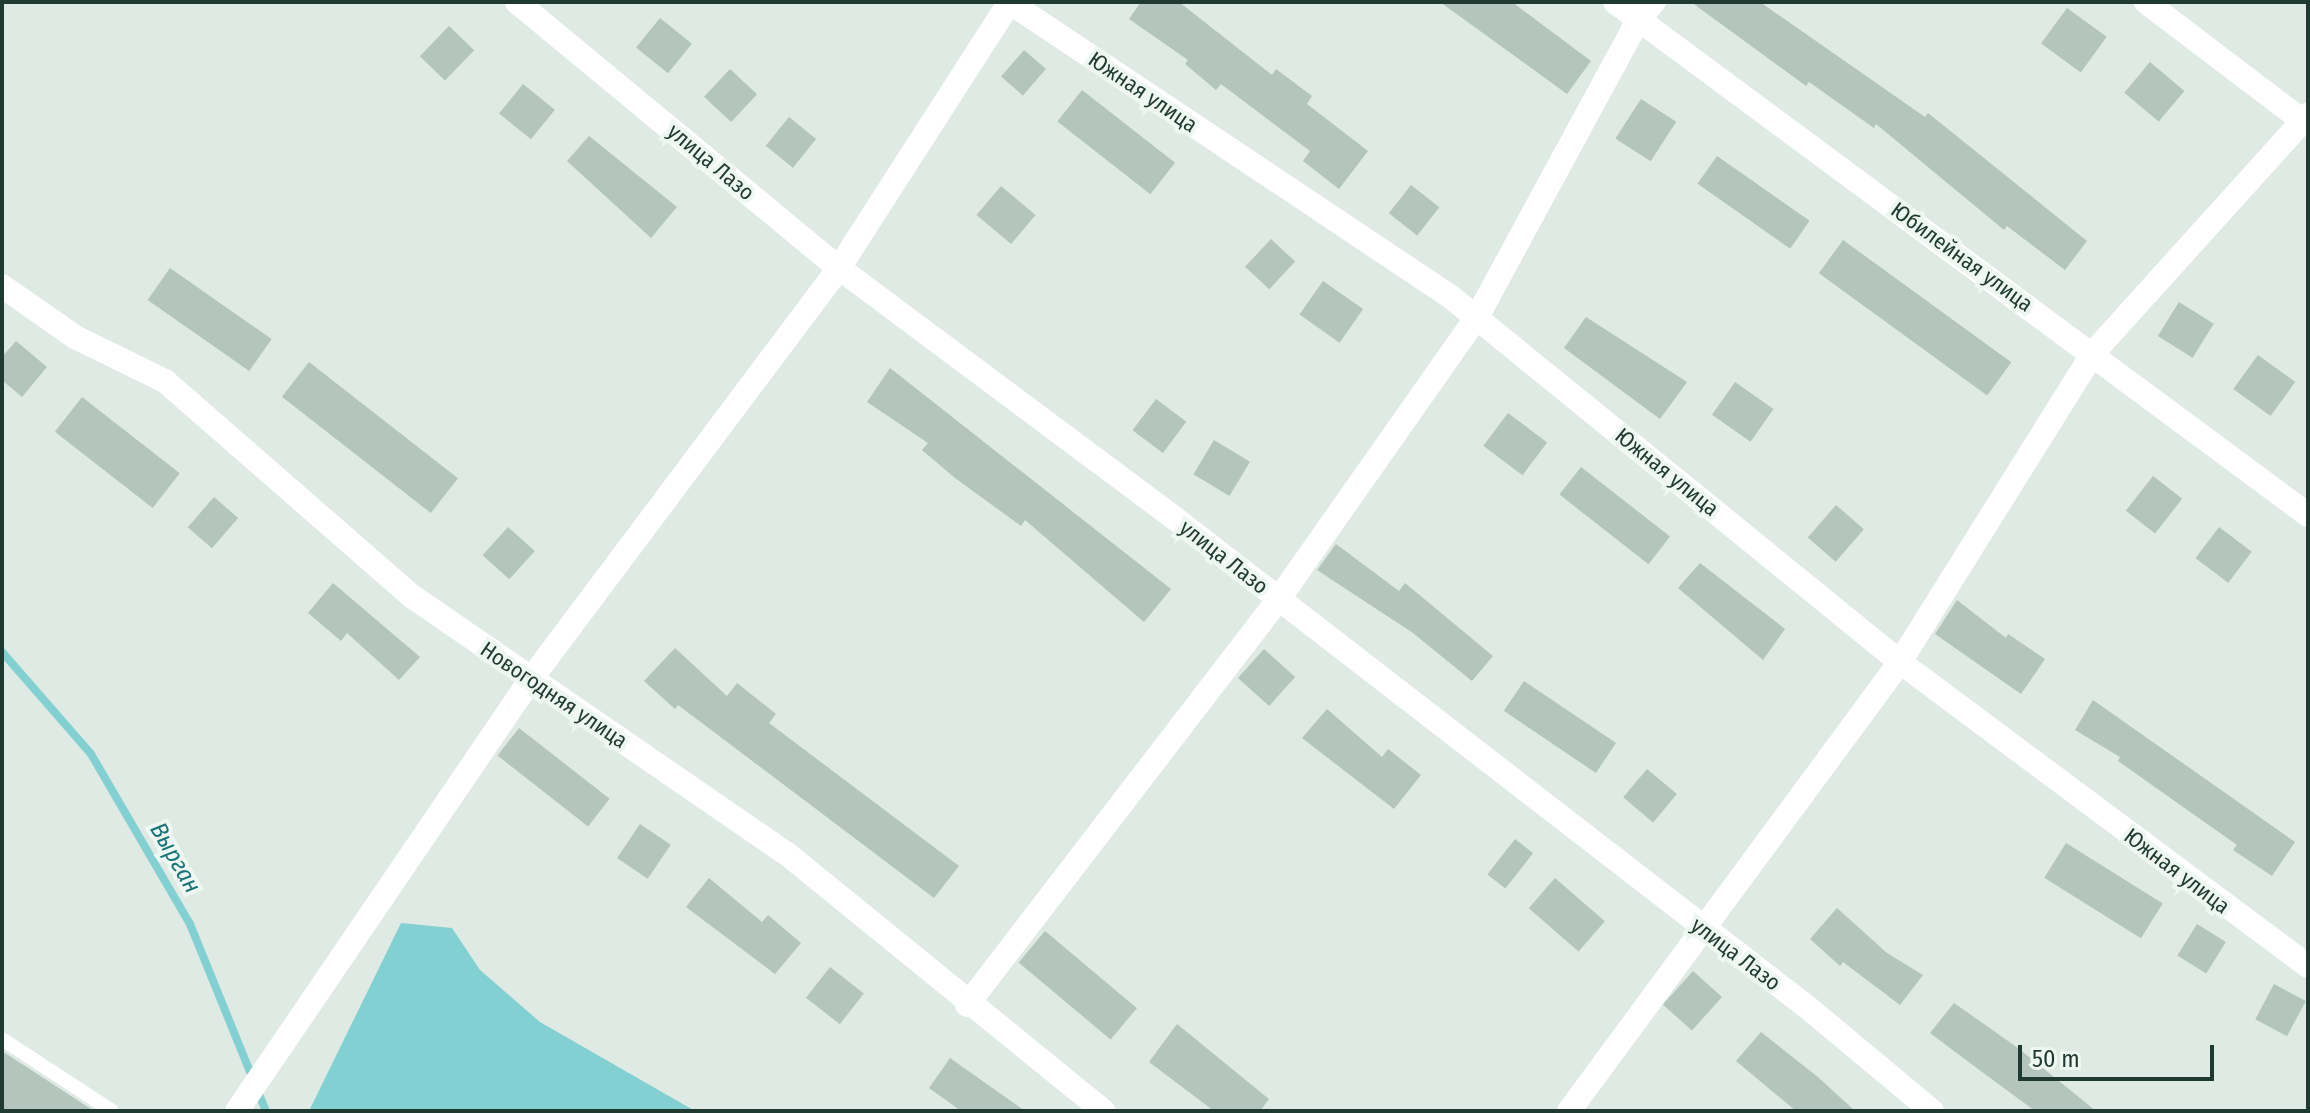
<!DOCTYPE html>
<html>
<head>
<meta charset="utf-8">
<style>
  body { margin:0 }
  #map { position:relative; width:2310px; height:1113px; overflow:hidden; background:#deeae3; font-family:"Fira Sans Condensed",sans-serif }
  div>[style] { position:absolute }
  .water>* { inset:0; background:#83d0d3 }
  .stream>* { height:8px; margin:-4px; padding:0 4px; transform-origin:4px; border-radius:4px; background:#83d0d3 }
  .building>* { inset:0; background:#b3c5bc; transform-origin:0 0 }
  .service>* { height:14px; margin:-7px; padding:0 7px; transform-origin:7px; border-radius:7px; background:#fff }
  .minor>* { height:24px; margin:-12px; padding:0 12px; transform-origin:12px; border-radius:12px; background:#fff }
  span { translate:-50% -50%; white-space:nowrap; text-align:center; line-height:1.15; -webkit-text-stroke:8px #eef7f1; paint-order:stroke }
  .street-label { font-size:22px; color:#1f3a30 }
  .water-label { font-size:24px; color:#177478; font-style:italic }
  .frame { position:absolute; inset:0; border:4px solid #1f3a30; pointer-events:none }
  .scale { position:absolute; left:2018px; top:1045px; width:196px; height:36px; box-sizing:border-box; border:4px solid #1f3a30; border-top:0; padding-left:10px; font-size:24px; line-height:28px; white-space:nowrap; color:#1f3a30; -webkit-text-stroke:6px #eef7f1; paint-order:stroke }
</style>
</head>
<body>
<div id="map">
  <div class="water">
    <div style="clip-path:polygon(401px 923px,452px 928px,480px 970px,540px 1022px,695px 1111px,309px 1111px)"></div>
  </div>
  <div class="stream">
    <div style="left:2px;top:652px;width:135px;rotate:48.9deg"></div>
    <div style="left:91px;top:754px;width:197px;rotate:59.8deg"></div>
    <div style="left:190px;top:924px;width:202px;rotate:67.9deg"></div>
  </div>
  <div class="building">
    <div style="clip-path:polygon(1141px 2px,1179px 2px,1272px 75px,1276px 69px,1312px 96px,1307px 104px,1368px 151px,1339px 189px,1303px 161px,1310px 151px,1221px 84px,1216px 90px,1185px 64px,1188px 60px,1129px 19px)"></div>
    <div style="clip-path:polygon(1440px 2px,1512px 2px,1591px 61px,1567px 94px)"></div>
    <div style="clip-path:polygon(1691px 2px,1760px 2px,1925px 117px,1928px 113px,2087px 241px,2065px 270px,2007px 226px,2004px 230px,1876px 124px,1874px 128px,1809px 82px,1806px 86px)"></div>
    <div style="left:2067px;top:8px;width:49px;height:44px;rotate:36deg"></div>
    <div style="left:660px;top:18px;width:41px;height:38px;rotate:39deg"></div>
    <div style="left:449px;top:26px;width:35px;height:42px;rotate:44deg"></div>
    <div style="left:1024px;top:50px;width:29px;height:35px;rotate:41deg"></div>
    <div style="left:2150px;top:62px;width:45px;height:40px;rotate:40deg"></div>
    <div style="left:730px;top:69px;width:37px;height:38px;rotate:43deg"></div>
    <div style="left:523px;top:84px;width:41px;height:38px;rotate:39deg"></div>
    <div style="left:1082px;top:90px;width:118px;height:40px;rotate:38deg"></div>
    <div style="left:1641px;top:99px;width:42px;height:47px;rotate:33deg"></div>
    <div style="left:789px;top:117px;width:35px;height:37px;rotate:39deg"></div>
    <div style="clip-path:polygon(589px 136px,677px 207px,651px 238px,567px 161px)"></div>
    <div style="left:1717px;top:156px;width:113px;height:34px;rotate:35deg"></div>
    <div style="left:1411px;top:185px;width:36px;height:36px;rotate:38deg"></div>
    <div style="left:1001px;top:186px;width:45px;height:38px;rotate:40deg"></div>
    <div style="left:1271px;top:239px;width:33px;height:38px;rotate:43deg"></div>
    <div style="left:1843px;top:240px;width:208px;height:41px;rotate:36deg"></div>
    <div style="left:170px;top:268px;width:124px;height:39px;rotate:35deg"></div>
    <div style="left:1323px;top:281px;width:49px;height:41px;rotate:35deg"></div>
    <div style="left:2179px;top:302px;width:41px;height:40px;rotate:32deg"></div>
    <div style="clip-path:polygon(1586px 317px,1687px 382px,1660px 419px,1564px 348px)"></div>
    <div style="clip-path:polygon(16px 341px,47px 367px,22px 397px,2px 380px,2px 357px)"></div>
    <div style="left:2258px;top:355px;width:46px;height:42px;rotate:36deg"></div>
    <div style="left:309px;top:362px;width:189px;height:44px;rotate:38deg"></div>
    <div style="clip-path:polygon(890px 368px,1171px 589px,1144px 622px,1025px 520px,1021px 526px,955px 478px,922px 450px,928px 443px,867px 402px)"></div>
    <div style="left:1735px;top:382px;width:47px;height:40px;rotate:35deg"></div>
    <div style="left:82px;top:397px;width:124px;height:44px;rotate:38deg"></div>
    <div style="left:1156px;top:399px;width:38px;height:39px;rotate:37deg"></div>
    <div style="left:1508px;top:413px;width:49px;height:41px;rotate:37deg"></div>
    <div style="left:1214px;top:440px;width:42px;height:40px;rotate:31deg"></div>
    <div style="left:1581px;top:467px;width:113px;height:35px;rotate:38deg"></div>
    <div style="left:2153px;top:476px;width:37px;height:44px;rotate:38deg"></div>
    <div style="left:214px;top:497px;width:32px;height:40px;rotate:41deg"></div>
    <div style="left:1836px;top:505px;width:37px;height:43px;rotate:41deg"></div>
    <div style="left:508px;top:527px;width:36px;height:38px;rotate:42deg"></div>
    <div style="left:2219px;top:527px;width:41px;height:39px;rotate:37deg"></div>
    <div style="clip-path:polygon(1336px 544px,1399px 591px,1405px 583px,1493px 656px,1472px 681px,1413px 633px,1317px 570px)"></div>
    <div style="clip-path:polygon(1700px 563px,1785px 629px,1763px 660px,1678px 588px)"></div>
    <div style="clip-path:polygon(333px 583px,420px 657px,399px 680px,347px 633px,341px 641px,308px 613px)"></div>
    <div style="clip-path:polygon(1957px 600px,2006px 638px,2008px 634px,2045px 659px,2021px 694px,1935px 634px)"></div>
    <div style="clip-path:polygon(675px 648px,727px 696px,737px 683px,776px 714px,769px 723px,959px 866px,934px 898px,678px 705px,675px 709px,644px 681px)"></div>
    <div style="left:1264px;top:649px;width:42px;height:39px;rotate:42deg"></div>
    <div style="left:1524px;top:681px;width:111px;height:36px;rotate:34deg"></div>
    <div style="clip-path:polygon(2093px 700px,2295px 842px,2272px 876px,2233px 850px,2237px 845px,2118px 761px,2120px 757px,2075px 730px)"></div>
    <div style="clip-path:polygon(1327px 709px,1382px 757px,1388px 749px,1421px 775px,1394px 809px,1302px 738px)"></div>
    <div style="left:519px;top:728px;width:115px;height:35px;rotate:38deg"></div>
    <div style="left:1647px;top:769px;width:39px;height:37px;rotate:40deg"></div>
    <div style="left:640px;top:824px;width:37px;height:41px;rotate:34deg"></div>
    <div style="left:1515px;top:839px;width:23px;height:45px;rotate:38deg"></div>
    <div style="left:2066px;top:843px;width:114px;height:41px;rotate:32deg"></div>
    <div style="clip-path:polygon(709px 878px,762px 922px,768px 915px,801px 943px,775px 974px,686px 907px)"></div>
    <div style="left:1555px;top:878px;width:66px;height:40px;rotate:41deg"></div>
    <div style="clip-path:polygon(1837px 908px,1887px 953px,1923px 975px,1900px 1005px,1843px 962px,1840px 966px,1810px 939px)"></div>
    <div style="left:2197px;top:924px;width:34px;height:37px;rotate:32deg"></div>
    <div style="left:1045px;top:931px;width:120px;height:41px;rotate:40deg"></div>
    <div style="left:830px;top:967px;width:43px;height:39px;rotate:38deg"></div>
    <div style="left:1693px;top:971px;width:39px;height:45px;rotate:42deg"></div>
    <div style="left:2274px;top:984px;width:36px;height:40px;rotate:28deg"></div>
    <div style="clip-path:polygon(1954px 1003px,2018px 1048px,2096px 1111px,2035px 1111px,1970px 1063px,1930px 1033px)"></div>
    <div style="clip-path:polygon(1177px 1024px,1269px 1099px,1260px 1111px,1214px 1111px,1149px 1062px)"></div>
    <div style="clip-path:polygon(1761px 1032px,1819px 1078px,1855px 1111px,1796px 1111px,1736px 1061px)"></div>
    <div style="clip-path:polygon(2px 1051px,94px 1111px,2px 1111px)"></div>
    <div style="clip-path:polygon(950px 1058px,1025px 1111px,961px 1111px,929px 1088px)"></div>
  </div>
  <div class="service">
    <div style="left:2px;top:1039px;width:131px;rotate:33.2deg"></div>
  </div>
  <div class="minor">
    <div style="left:517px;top:2px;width:418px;rotate:39.6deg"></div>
    <div style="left:839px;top:268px;width:428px;rotate:36.7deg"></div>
    <div style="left:1182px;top:524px;width:796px;rotate:37.7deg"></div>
    <div style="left:1812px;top:1011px;width:156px;rotate:39.8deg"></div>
    <div style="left:1009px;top:2px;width:531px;rotate:33.72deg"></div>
    <div style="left:1451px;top:297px;width:579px;rotate:39.11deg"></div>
    <div style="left:1900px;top:662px;width:509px;rotate:36.69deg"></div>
    <div style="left:1615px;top:2px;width:862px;rotate:36.51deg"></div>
    <div style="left:2146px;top:2px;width:203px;rotate:37.2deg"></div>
    <div style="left:2px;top:286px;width:89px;rotate:34.9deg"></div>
    <div style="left:75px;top:337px;width:100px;rotate:26.1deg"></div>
    <div style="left:165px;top:381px;width:329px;rotate:41.1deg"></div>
    <div style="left:413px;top:597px;width:452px;rotate:34.5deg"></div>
    <div style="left:786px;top:853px;width:409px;rotate:39.1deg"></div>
    <div style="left:967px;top:1005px;width:511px;rotate:-52.48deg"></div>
    <div style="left:1278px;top:600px;width:346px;rotate:-54.9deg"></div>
    <div style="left:1477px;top:317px;width:339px;rotate:-61.5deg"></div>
    <div style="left:1639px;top:19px;width:23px;rotate:-49deg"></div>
    <div style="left:237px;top:1111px;width:523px;rotate:-55.76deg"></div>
    <div style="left:531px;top:679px;width:514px;rotate:-53.15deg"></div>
    <div style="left:839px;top:268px;width:316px;rotate:-57.3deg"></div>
    <div style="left:1569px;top:1111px;width:558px;rotate:-53.6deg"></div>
    <div style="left:1900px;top:662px;width:364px;rotate:-58deg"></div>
    <div style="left:2093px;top:353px;width:321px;rotate:-47.9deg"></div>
  </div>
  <div class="street-label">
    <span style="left:1143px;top:92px;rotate:34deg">Южная улица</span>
    <span style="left:711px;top:162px;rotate:40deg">улица Лазо</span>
    <span style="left:1962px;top:257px;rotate:36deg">Юбилейная улица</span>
    <span style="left:1667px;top:472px;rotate:39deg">Южная улица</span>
    <span style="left:1224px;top:557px;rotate:38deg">улица Лазо</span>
    <span style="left:554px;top:695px;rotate:34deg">Новогодняя улица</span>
    <span style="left:2177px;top:871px;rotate:37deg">Южная улица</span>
    <span style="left:1736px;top:954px;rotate:37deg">улица Лазо</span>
  </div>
  <div class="water-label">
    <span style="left:175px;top:858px;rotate:60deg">Вырган</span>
  </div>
  <div class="frame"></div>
  <div class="scale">50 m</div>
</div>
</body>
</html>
